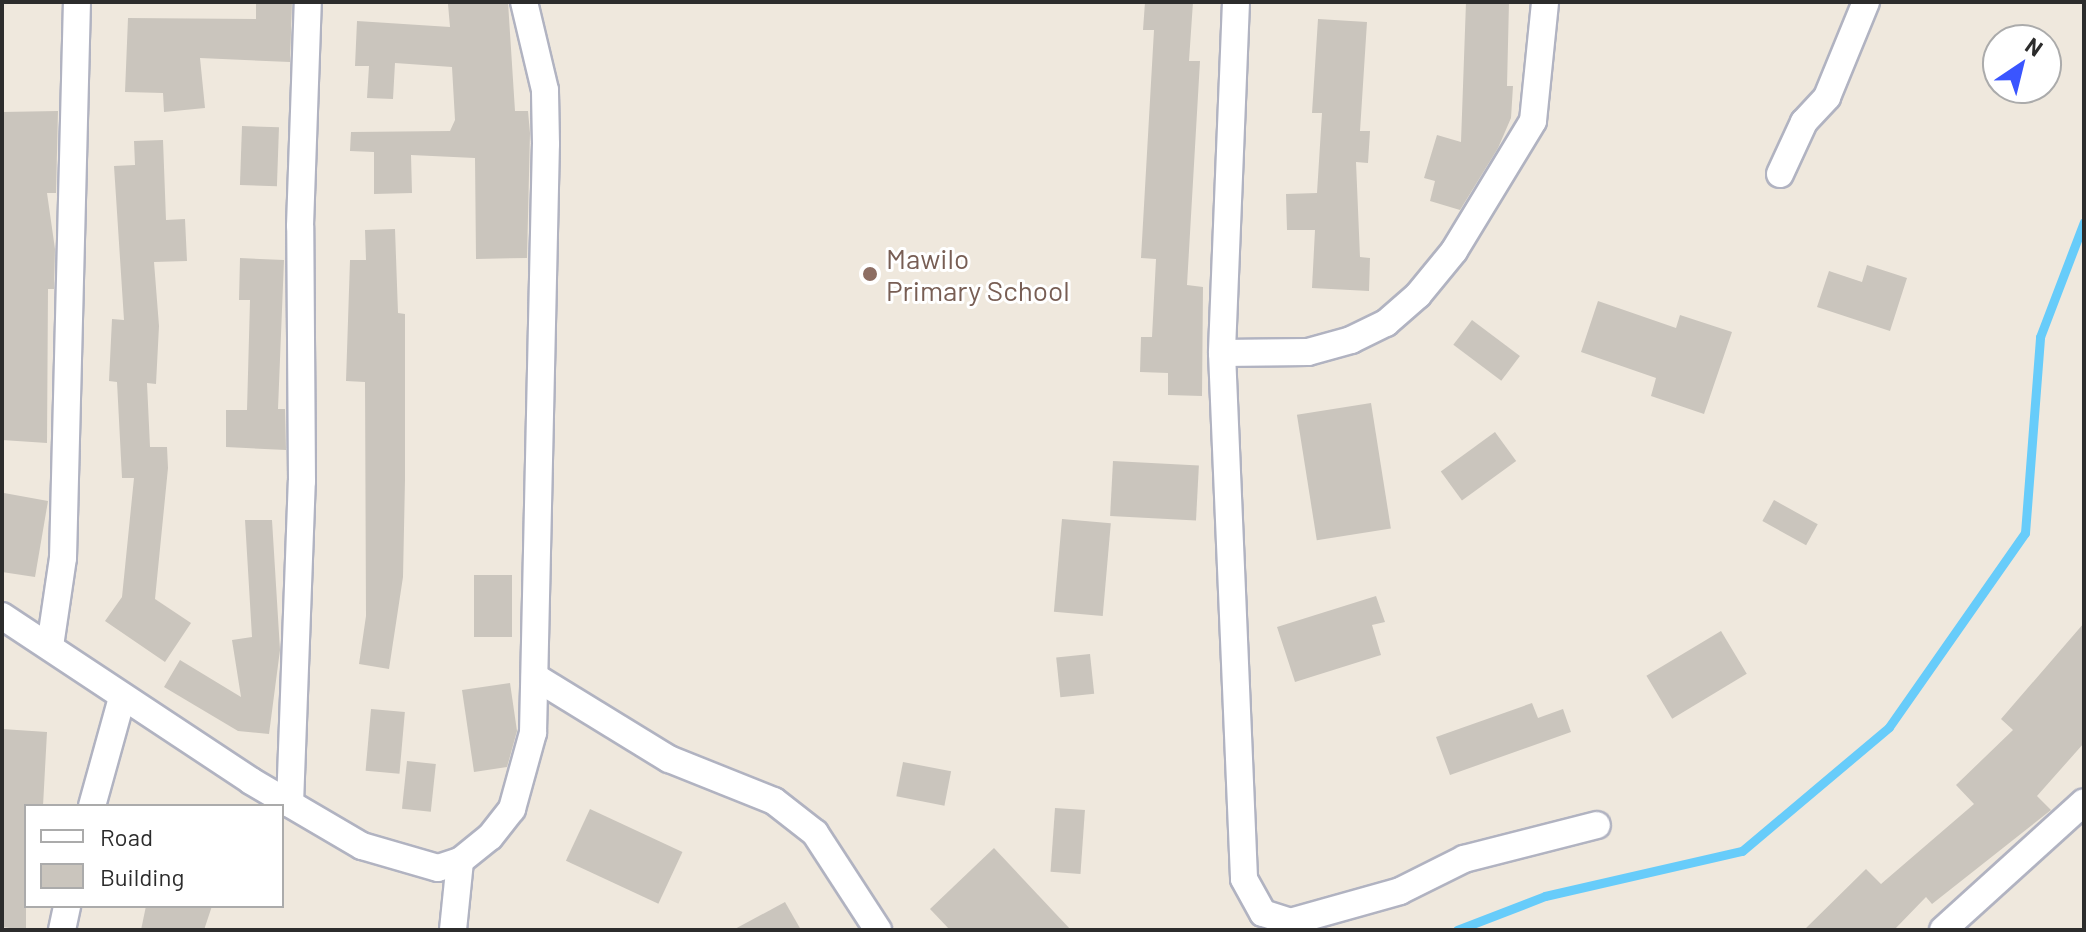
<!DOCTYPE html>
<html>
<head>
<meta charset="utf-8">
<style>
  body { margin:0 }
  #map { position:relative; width:2086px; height:932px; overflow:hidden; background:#efe8dd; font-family:Barlow,sans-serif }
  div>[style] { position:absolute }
  .stream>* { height:9px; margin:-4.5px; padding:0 4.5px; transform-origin:4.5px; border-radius:4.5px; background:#67ccfa }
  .building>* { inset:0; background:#cac5bd; transform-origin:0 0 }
  .roads { filter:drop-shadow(2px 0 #b1b3c1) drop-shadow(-2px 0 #b1b3c1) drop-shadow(0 2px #b1b3c1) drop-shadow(0 -2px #b1b3c1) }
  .minor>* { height:26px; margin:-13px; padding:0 13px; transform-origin:13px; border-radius:13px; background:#fff }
  .dots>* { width:22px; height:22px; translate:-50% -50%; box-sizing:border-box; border:4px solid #fff; border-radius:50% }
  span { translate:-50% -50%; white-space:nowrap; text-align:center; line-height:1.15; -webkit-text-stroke:6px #fff; paint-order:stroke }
  .education-label { font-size:28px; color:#785e54 }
  .left { translate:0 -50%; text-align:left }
  .frame { position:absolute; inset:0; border:4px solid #2c2c2c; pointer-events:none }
  .legend { position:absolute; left:24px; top:804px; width:260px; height:104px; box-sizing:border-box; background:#fff; border:2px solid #ababab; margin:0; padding:10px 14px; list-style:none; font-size:24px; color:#2c2c2c }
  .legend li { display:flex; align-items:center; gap:16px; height:40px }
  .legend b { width:40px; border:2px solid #ababab }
  .north { position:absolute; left:1982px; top:24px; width:80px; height:80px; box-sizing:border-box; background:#fff; border:2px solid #ababab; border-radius:50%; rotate:35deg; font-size:22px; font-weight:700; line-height:32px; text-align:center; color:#2c2c2c }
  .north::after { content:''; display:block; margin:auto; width:28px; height:36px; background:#3a55ff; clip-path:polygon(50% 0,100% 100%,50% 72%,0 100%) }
</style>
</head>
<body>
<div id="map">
  <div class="stream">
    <div style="left:1457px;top:930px;width:94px;rotate:-21.1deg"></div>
    <div style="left:1545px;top:896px;width:202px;rotate:-12.9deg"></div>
    <div style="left:1742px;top:851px;width:192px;rotate:-40.1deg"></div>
    <div style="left:1889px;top:727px;width:237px;rotate:-55deg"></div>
    <div style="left:2025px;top:533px;width:197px;rotate:-85.6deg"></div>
    <div style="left:2040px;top:337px;width:123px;rotate:-69.1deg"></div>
  </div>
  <div class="building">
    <div style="clip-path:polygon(256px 2px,292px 2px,290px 62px,200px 58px,205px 108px,164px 112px,163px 93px,125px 92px,128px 18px,256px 19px)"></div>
    <div style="clip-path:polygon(508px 2px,515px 111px,528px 111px,530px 133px,527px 258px,476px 259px,475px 158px,411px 155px,412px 193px,374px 194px,374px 152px,350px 151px,351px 132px,450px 131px,455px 120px,452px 67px,395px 63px,393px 99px,367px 98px,369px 66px,355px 66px,357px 21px,450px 27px,448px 4px)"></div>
    <div style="clip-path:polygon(1145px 2px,1193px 2px,1189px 61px,1200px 61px,1187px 285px,1203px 287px,1202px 396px,1168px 395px,1168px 373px,1140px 372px,1141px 337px,1152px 337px,1156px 259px,1141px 258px,1154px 30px,1143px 30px)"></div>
    <div style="clip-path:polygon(1466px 2px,1509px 2px,1507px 86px,1513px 86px,1511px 118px,1498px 148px,1460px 210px,1430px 201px,1435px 181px,1424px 178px,1437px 135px,1461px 142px)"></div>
    <div style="clip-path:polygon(1318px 19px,1367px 22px,1360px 131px,1370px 131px,1368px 163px,1356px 162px,1360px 257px,1370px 258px,1369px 291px,1312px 288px,1315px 230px,1287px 230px,1286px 194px,1317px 193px,1322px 113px,1312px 113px)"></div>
    <div style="clip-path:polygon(58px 111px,56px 193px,47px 193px,55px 249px,54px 289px,48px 289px,47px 443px,2px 440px,2px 112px)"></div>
    <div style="left:242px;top:126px;width:37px;height:59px;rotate:2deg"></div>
    <div style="clip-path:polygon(163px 140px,166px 220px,185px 219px,187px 261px,154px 262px,159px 326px,156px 384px,147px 383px,150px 447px,167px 447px,168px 468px,155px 599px,191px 623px,165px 662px,105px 621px,122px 597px,134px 478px,122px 478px,117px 382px,109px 381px,112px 319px,124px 320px,114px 166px,135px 165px,134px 141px)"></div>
    <div style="clip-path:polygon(395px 229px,398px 313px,405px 314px,405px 480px,403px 577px,389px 669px,359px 664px,366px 616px,365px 382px,346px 381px,350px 260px,366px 260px,365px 230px)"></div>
    <div style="clip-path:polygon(240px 258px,284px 260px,278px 409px,285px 409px,286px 450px,226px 447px,226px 410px,247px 410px,250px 300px,239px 300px)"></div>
    <div style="clip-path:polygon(1867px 265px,1907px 278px,1890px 331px,1817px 307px,1829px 271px,1862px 282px)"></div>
    <div style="clip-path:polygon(1598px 301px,1676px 328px,1680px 315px,1732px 332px,1704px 414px,1651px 396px,1656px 378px,1581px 352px)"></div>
    <div style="left:1472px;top:320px;width:60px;height:31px;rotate:37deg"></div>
    <div style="left:1371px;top:403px;width:127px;height:75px;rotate:81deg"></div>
    <div style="left:1495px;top:432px;width:36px;height:67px;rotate:54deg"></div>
    <div style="left:1113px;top:461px;width:86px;height:55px;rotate:3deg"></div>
    <div style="clip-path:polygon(4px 493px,48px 501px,35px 577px,2px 572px)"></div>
    <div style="left:1774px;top:500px;width:50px;height:24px;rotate:29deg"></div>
    <div style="left:1062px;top:519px;width:49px;height:93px;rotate:5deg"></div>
    <div style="clip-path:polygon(245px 520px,272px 520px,280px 650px,269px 734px,238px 731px,164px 687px,180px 660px,241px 697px,232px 640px,252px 637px)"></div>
    <div style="left:474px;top:575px;width:38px;height:62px"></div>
    <div style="clip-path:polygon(1376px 596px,1385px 622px,1372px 625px,1381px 655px,1295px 682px,1277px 627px)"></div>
    <div style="clip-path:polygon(2084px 623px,2084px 743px,2037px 796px,2051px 810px,1932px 904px,1926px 897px,1894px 930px,1804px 930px,1866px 869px,1881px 884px,1974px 804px,1956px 785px,2013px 730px,2001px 719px)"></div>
    <div style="left:1721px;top:631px;width:50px;height:87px;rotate:59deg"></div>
    <div style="left:1090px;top:654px;width:40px;height:34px;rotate:84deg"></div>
    <div style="clip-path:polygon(510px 683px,517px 731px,507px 767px,474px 772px,462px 690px)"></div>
    <div style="clip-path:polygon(1532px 703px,1538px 718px,1563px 709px,1571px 732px,1450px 775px,1436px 737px)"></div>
    <div style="left:371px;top:709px;width:34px;height:62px;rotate:5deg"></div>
    <div style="clip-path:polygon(2px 729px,47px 732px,43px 806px,26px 806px,26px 930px,2px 927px)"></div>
    <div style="left:407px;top:761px;width:29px;height:48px;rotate:6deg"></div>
    <div style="left:903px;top:762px;width:49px;height:35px;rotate:11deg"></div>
    <div style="left:1055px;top:808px;width:30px;height:64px;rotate:4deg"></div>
    <div style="left:590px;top:809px;width:102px;height:57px;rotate:25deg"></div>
    <div style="clip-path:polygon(994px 848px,1071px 930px,950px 930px,930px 909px)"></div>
    <div style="clip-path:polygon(785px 902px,801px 930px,733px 930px)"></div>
    <div style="clip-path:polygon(146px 906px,212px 906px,204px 930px,141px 930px)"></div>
  </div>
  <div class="roads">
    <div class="minor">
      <div style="left:1236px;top:2px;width:351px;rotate:92.3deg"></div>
      <div style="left:1222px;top:353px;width:526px;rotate:87.6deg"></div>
      <div style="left:1244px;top:879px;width:39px;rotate:61deg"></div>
      <div style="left:1263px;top:913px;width:28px;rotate:18deg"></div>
      <div style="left:1290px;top:922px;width:114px;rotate:-15.7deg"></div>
      <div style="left:1400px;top:891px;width:72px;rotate:-26.6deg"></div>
      <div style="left:1464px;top:859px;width:137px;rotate:-14.3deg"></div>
      <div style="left:1780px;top:174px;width:57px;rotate:-65.2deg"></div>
      <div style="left:1804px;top:122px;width:34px;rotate:-47deg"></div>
      <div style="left:1827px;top:97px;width:103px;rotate:-67.7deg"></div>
      <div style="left:1222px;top:353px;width:86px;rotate:-0.7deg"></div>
      <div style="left:1308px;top:352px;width:45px;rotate:-15.6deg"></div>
      <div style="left:1351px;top:340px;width:39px;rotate:-26deg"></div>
      <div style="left:1386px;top:323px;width:43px;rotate:-41.2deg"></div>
      <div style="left:1418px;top:295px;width:57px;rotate:-50.7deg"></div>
      <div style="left:1454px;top:251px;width:152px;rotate:-58.7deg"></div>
      <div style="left:1533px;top:121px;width:120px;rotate:-84.2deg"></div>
      <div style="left:2px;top:616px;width:299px;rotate:33.5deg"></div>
      <div style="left:251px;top:781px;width:129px;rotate:30.4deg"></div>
      <div style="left:362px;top:846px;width:79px;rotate:16.1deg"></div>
      <div style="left:438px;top:868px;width:23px;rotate:-18deg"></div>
      <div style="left:460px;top:861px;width:38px;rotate:-39deg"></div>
      <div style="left:490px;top:837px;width:36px;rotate:-52deg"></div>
      <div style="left:512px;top:809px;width:79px;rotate:-74.6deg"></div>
      <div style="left:533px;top:733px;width:589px;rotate:-88.74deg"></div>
      <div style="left:546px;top:144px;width:54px;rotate:-91.1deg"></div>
      <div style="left:545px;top:90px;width:90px;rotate:-103.4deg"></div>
      <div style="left:50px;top:646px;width:89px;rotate:-81.6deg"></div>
      <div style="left:63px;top:558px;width:556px;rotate:-88.56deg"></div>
      <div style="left:535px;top:677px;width:157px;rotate:31.5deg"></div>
      <div style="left:669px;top:759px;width:113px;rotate:21.8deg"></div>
      <div style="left:774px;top:801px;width:52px;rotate:38deg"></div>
      <div style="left:815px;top:833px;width:116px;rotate:57deg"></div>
      <div style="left:290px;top:804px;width:323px;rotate:-87.9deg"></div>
      <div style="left:302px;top:481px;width:255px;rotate:-90.4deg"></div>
      <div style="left:300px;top:226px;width:224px;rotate:-88deg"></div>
      <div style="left:92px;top:806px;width:112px;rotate:-74.5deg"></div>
      <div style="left:62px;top:930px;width:25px;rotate:-78deg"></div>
      <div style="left:453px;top:930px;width:69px;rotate:-84.2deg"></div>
      <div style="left:1943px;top:930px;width:190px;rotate:-42.2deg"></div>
    </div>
  </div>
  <div class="dots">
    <div style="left:870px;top:274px;background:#8d6e63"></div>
  </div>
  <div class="education-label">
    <span class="left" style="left:886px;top:274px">Mawilo<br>Primary School</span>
  </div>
  <div class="frame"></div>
  <ul class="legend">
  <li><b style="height:10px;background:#fff"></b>Road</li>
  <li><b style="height:22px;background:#cac5bd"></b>Building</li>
  </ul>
  <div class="north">N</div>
</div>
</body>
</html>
